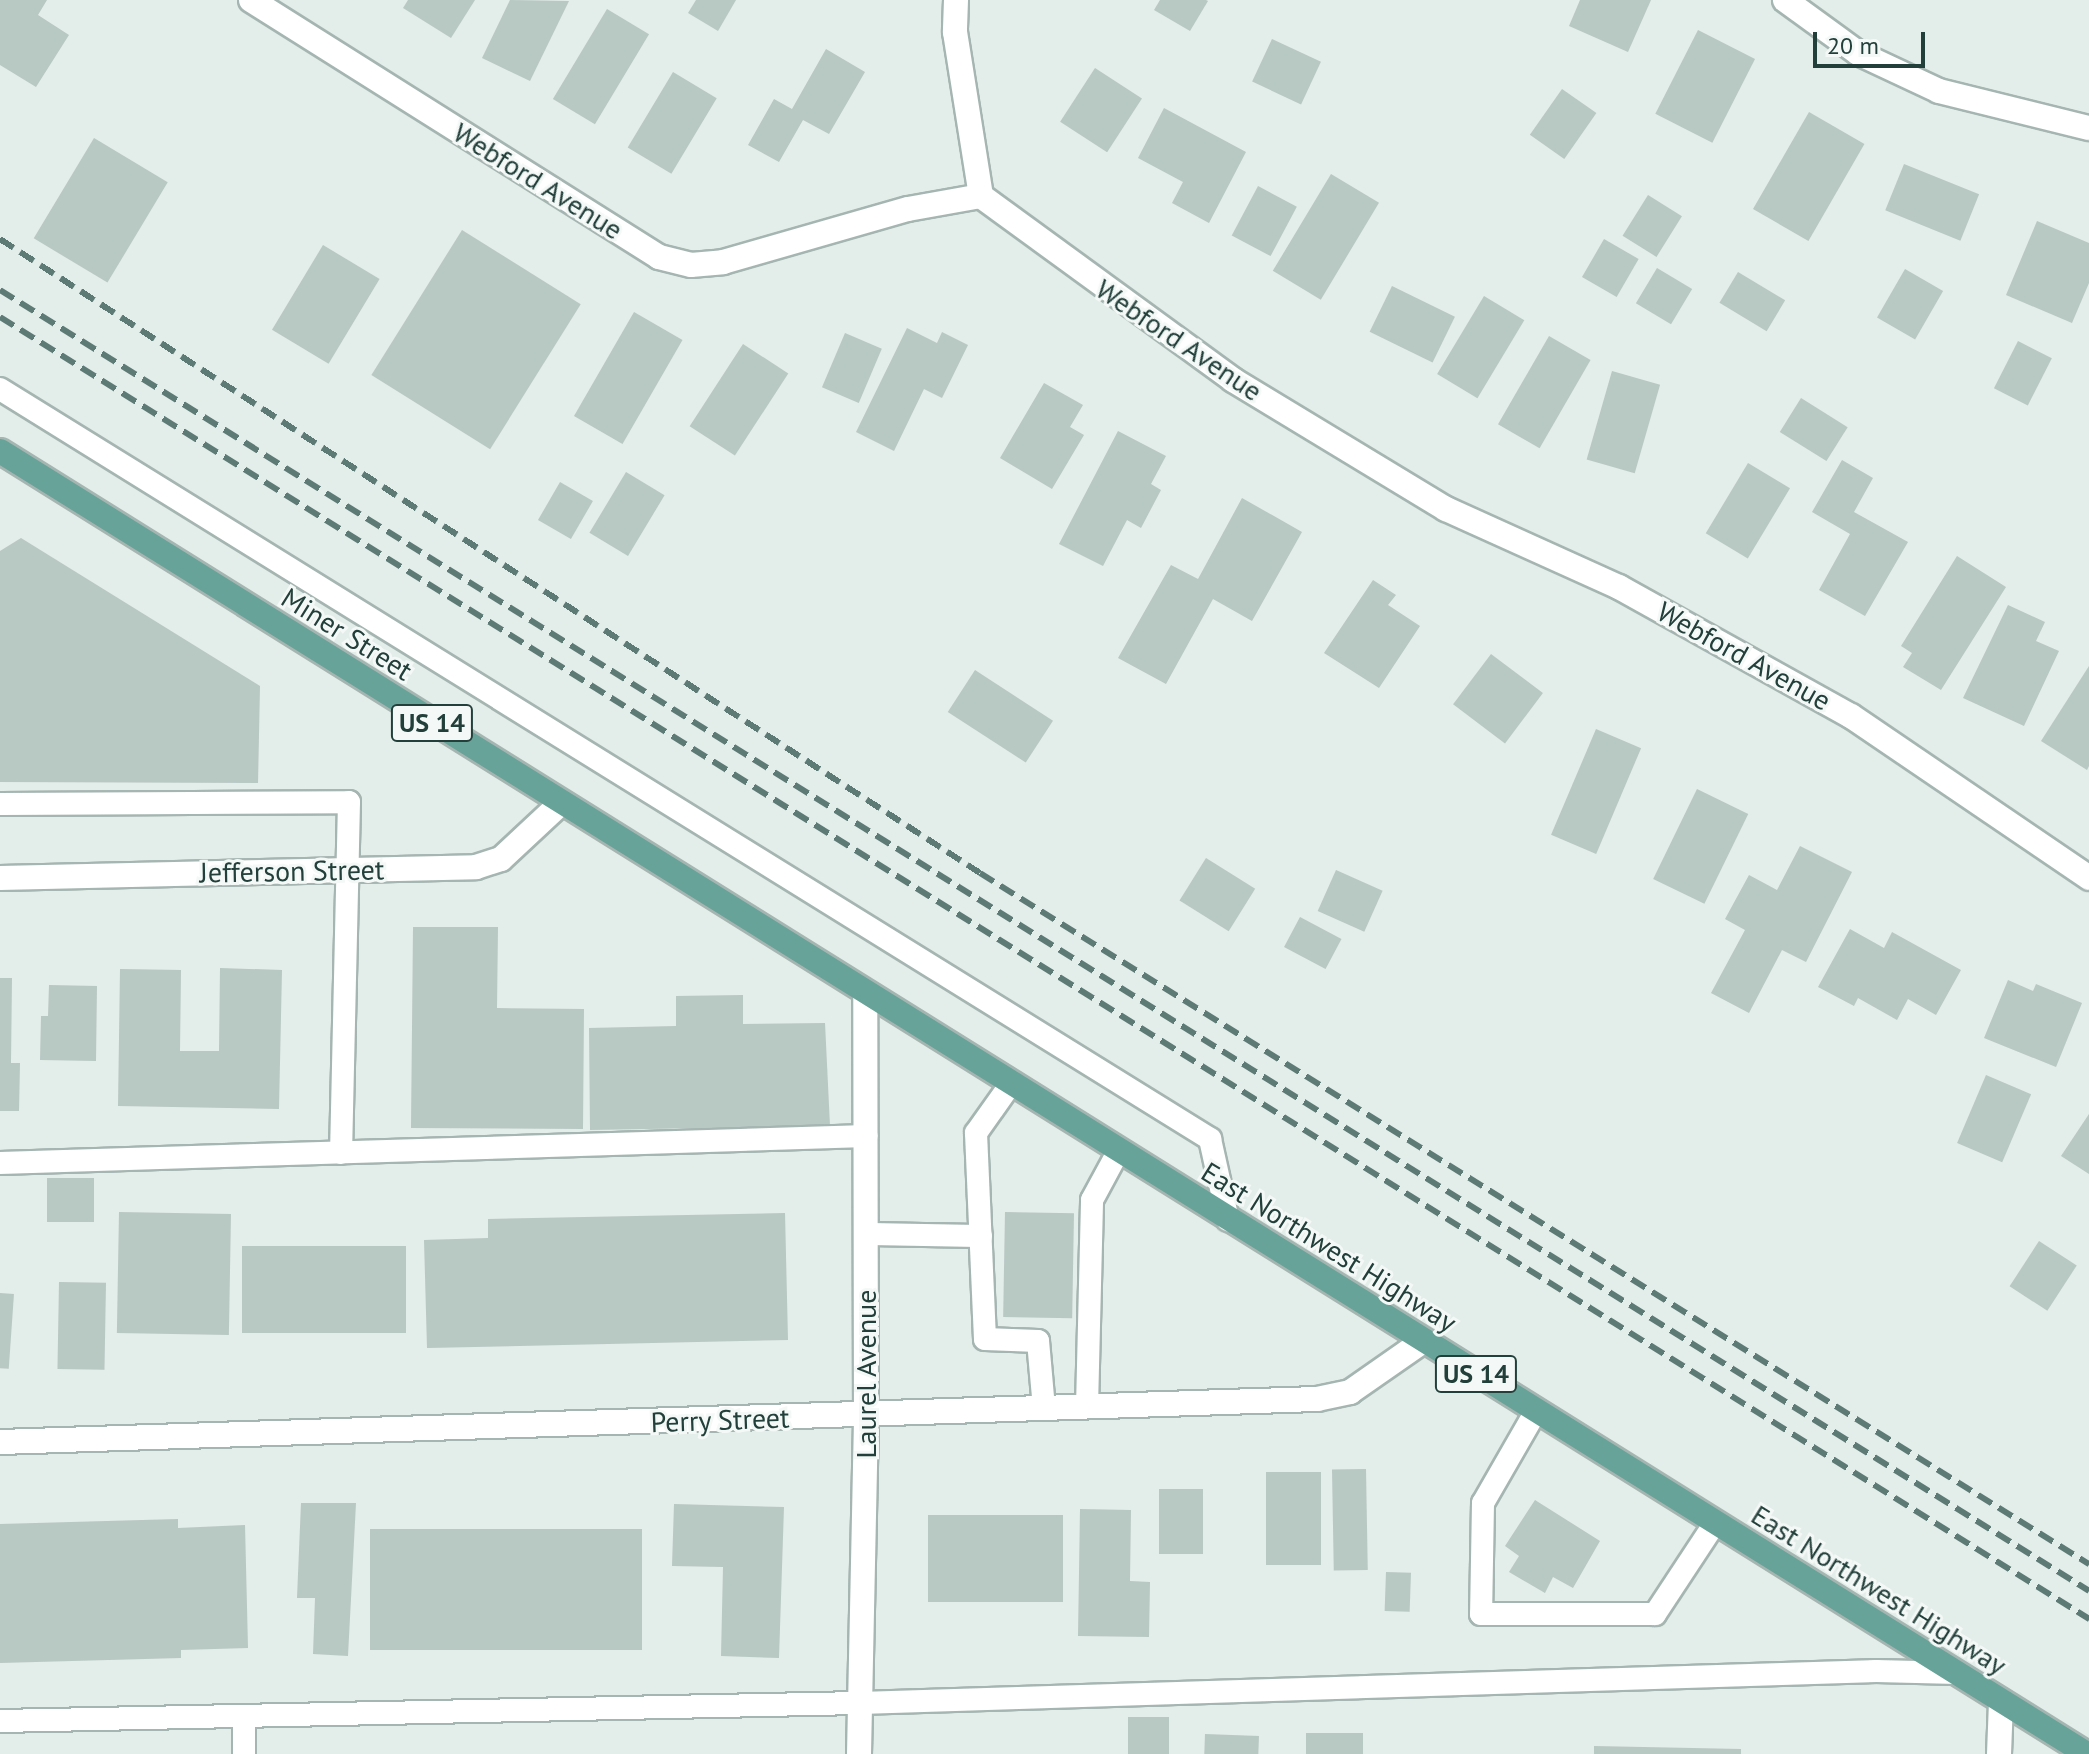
<!DOCTYPE html>
<html>
<head>
<meta charset="utf-8">
<style>
  body { margin:0 }
  #map { position:relative; width:2089px; height:1754px; overflow:hidden; background:#e3ede9; font-family:"PT Sans",sans-serif }
  div>[style] { position:absolute }
  .building>* { inset:0; background:#b8c8c3; transform-origin:0 0 }
  .roads { filter:drop-shadow(2px 0 #a5b5b1) drop-shadow(-2px 0 #a5b5b1) drop-shadow(0 2px #a5b5b1) drop-shadow(0 -2px #a5b5b1) }
  .service>* { height:22px; margin:-11px; padding:0 11px; transform-origin:11px; border-radius:11px; background:#fff }
  .minor>* { height:24px; margin:-12px; padding:0 12px; transform-origin:12px; border-radius:12px; background:#fff }
  .primary>* { height:24px; margin:-12px; padding:0 12px; transform-origin:12px; border-radius:12px; background:#67a398 }
  .rail>* { height:6px; margin-top:-3px; transform-origin:0; background:repeating-linear-gradient(90deg,#5d7a75 0 16px,transparent 0 24px) }
  span { translate:-50% -50%; white-space:nowrap; text-align:center; line-height:1.15; -webkit-text-stroke:6px #f4f9f7; paint-order:stroke }
  .shield-label span { padding:2px 6px; background:#f4f9f7; border:2px solid; border-radius:6px; -webkit-text-stroke-width:0 }
  .shield-label { font-size:26px; color:#223f39; font-weight:700 }
  .street-label { font-size:28px; color:#223f39 }
  .scale { position:absolute; left:1813px; top:32px; width:112px; height:36px; box-sizing:border-box; border:4px solid #223f39; border-top:0; padding-left:10px; font-size:24px; line-height:28px; white-space:nowrap; color:#223f39; -webkit-text-stroke:6px #f4f9f7; paint-order:stroke }
</style>
</head>
<body>
<div id="map">
  <div class="building">
    <div style="clip-path:polygon(0 0,47px 0,38px 15px,69px 35px,36px 87px,0 65px)"></div>
    <div style="clip-path:polygon(408px 0,475px 0,451px 38px,403px 8px)"></div>
    <div style="clip-path:polygon(510px 0,569px 1px,530px 81px,482px 58px)"></div>
    <div style="clip-path:polygon(696px 0,736px 0,718px 31px,688px 13px)"></div>
    <div style="clip-path:polygon(1160px 0,1206px 0,1208px 1px,1190px 31px,1154px 10px)"></div>
    <div style="clip-path:polygon(1580px 0,1651px 0,1628px 52px,1569px 26px)"></div>
    <div style="left:607px;top:9px;width:49px;height:105px;rotate:31deg"></div>
    <div style="left:1698px;top:30px;width:64px;height:94px;rotate:27deg"></div>
    <div style="left:1272px;top:39px;width:54px;height:47px;rotate:25deg"></div>
    <div style="clip-path:polygon(826px 49px,865px 72px,829px 134px,803px 120px,779px 162px,748px 145px,774px 99px,792px 109px)"></div>
    <div style="left:1095px;top:68px;width:56px;height:64px;rotate:33deg"></div>
    <div style="left:673px;top:72px;width:51px;height:88px;rotate:31deg"></div>
    <div style="left:1562px;top:89px;width:42px;height:56px;rotate:35deg"></div>
    <div style="clip-path:polygon(1164px 108px,1246px 152px,1209px 223px,1172px 203px,1183px 182px,1138px 158px)"></div>
    <div style="left:1809px;top:112px;width:64px;height:112px;rotate:30deg"></div>
    <div style="left:94px;top:138px;width:86px;height:117px;rotate:31deg"></div>
    <div style="left:1904px;top:164px;width:81px;height:50px;rotate:22deg"></div>
    <div style="left:1331px;top:174px;width:56px;height:113px;rotate:31deg"></div>
    <div style="left:1258px;top:186px;width:44px;height:56px;rotate:28deg"></div>
    <div style="left:1648px;top:195px;width:40px;height:48px;rotate:32deg"></div>
    <div style="clip-path:polygon(2037px 221px,2089px 243px,2089px 283px,2072px 323px,2006px 295px)"></div>
    <div style="left:462px;top:230px;width:140px;height:171px;rotate:32deg"></div>
    <div style="left:1604px;top:239px;width:40px;height:44px;rotate:30deg"></div>
    <div style="left:323px;top:245px;width:66px;height:99px;rotate:31deg"></div>
    <div style="left:1657px;top:268px;width:41px;height:41px;rotate:31deg"></div>
    <div style="left:1905px;top:269px;width:44px;height:56px;rotate:30deg"></div>
    <div style="left:1738px;top:272px;width:55px;height:36px;rotate:31deg"></div>
    <div style="left:1392px;top:286px;width:70px;height:51px;rotate:26deg"></div>
    <div style="left:1484px;top:296px;width:47px;height:91px;rotate:31deg"></div>
    <div style="left:634px;top:312px;width:56px;height:120px;rotate:30deg"></div>
    <div style="clip-path:polygon(907px 328px,937px 343px,942px 332px,968px 345px,942px 398px,924px 389px,894px 451px,856px 432px)"></div>
    <div style="left:845px;top:333px;width:40px;height:59px;rotate:23deg"></div>
    <div style="left:1549px;top:336px;width:48px;height:102px;rotate:30deg"></div>
    <div style="left:2018px;top:341px;width:38px;height:53px;rotate:27deg"></div>
    <div style="left:743px;top:344px;width:54px;height:98px;rotate:33deg"></div>
    <div style="left:1612px;top:371px;width:50px;height:92px;rotate:16deg"></div>
    <div style="clip-path:polygon(1044px 383px,1083px 405px,1070px 427px,1084px 435px,1052px 489px,1000px 458px)"></div>
    <div style="left:1801px;top:398px;width:55px;height:40px;rotate:32deg"></div>
    <div style="clip-path:polygon(1118px 431px,1166px 456px,1151px 484px,1161px 490px,1141px 528px,1127px 520px,1103px 566px,1059px 544px)"></div>
    <div style="clip-path:polygon(1842px 460px,1873px 478px,1854px 512px,1908px 542px,1865px 616px,1819px 590px,1850px 534px,1812px 512px)"></div>
    <div style="left:1748px;top:463px;width:49px;height:82px;rotate:31deg"></div>
    <div style="left:626px;top:472px;width:45px;height:71px;rotate:31deg"></div>
    <div style="left:560px;top:482px;width:38px;height:44px;rotate:30deg"></div>
    <div style="clip-path:polygon(1242px 498px,1302px 532px,1252px 621px,1213px 599px,1166px 684px,1118px 658px,1171px 565px,1198px 579px)"></div>
    <div style="clip-path:polygon(21px 538px,260px 686px,258px 783px,0 782px,0 551px)"></div>
    <div style="clip-path:polygon(1957px 556px,2006px 587px,1941px 690px,1903px 667px,1912px 653px,1901px 646px)"></div>
    <div style="clip-path:polygon(1373px 580px,1396px 595px,1388px 605px,1420px 626px,1379px 688px,1324px 653px)"></div>
    <div style="clip-path:polygon(2008px 605px,2045px 622px,2036px 641px,2059px 651px,2024px 726px,1963px 698px)"></div>
    <div style="left:1491px;top:654px;width:65px;height:63px;rotate:37deg"></div>
    <div style="clip-path:polygon(2089px 666px,2089px 766px,2087px 770px,2041px 741px)"></div>
    <div style="left:975px;top:670px;width:93px;height:50px;rotate:33deg"></div>
    <div style="left:1596px;top:729px;width:49px;height:115px;rotate:23deg"></div>
    <div style="left:1697px;top:789px;width:57px;height:100px;rotate:26deg"></div>
    <div style="clip-path:polygon(1800px 846px,1852px 872px,1806px 962px,1782px 950px,1749px 1013px,1711px 993px,1745px 930px,1725px 919px,1749px 875px,1777px 890px)"></div>
    <div style="left:1206px;top:858px;width:58px;height:50px;rotate:32deg"></div>
    <div style="left:1336px;top:870px;width:51px;height:45px;rotate:24deg"></div>
    <div style="left:1300px;top:917px;width:47px;height:34px;rotate:28deg"></div>
    <div style="clip-path:polygon(413px 927px,498px 927px,497px 1008px,584px 1009px,583px 1129px,411px 1128px)"></div>
    <div style="clip-path:polygon(1850px 929px,1884px 948px,1892px 932px,1961px 970px,1936px 1015px,1908px 999px,1897px 1020px,1858px 998px,1854px 1006px,1818px 987px)"></div>
    <div style="clip-path:polygon(220px 968px,282px 970px,279px 1109px,118px 1106px,120px 969px,181px 970px,180px 1051px,219px 1051px)"></div>
    <div style="clip-path:polygon(0 978px,12px 978px,11px 1063px,20px 1063px,19px 1111px,0 1111px)"></div>
    <div style="clip-path:polygon(2008px 980px,2033px 991px,2036px 984px,2082px 1003px,2056px 1067px,1984px 1038px)"></div>
    <div style="clip-path:polygon(49px 985px,97px 986px,96px 1061px,40px 1060px,41px 1016px,48px 1016px)"></div>
    <div style="clip-path:polygon(743px 995px,743px 1024px,825px 1023px,830px 1126px,590px 1130px,589px 1028px,676px 1026px,676px 996px)"></div>
    <div style="left:1986px;top:1075px;width:49px;height:74px;rotate:23deg"></div>
    <div style="clip-path:polygon(2089px 1114px,2089px 1174px,2061px 1156px)"></div>
    <div style="left:47px;top:1178px;width:47px;height:44px"></div>
    <div style="left:119px;top:1212px;width:112px;height:121px;rotate:1deg"></div>
    <div style="left:1005px;top:1212px;width:69px;height:105px;rotate:1deg"></div>
    <div style="clip-path:polygon(785px 1213px,788px 1340px,427px 1348px,424px 1240px,488px 1238px,488px 1219px)"></div>
    <div style="left:2039px;top:1241px;width:45px;height:54px;rotate:33deg"></div>
    <div style="left:242px;top:1246px;width:164px;height:87px"></div>
    <div style="left:59px;top:1282px;width:47px;height:87px;rotate:1deg"></div>
    <div style="left:0;top:1293px;width:14px;height:75px;rotate:4deg"></div>
    <div style="left:1366px;top:1469px;width:101px;height:34px;rotate:89deg"></div>
    <div style="left:1321px;top:1472px;width:93px;height:55px;rotate:90deg"></div>
    <div style="left:1203px;top:1489px;width:65px;height:44px;rotate:90deg"></div>
    <div style="clip-path:polygon(1535px 1500px,1600px 1541px,1573px 1588px,1553px 1577px,1545px 1593px,1509px 1572px,1519px 1556px,1505px 1546px)"></div>
    <div style="clip-path:polygon(301px 1503px,356px 1503px,348px 1656px,313px 1654px,315px 1598px,297px 1598px)"></div>
    <div style="clip-path:polygon(674px 1504px,784px 1507px,779px 1658px,721px 1656px,723px 1567px,672px 1566px)"></div>
    <div style="clip-path:polygon(1080px 1509px,1131px 1510px,1130px 1581px,1150px 1582px,1149px 1637px,1078px 1636px)"></div>
    <div style="left:928px;top:1515px;width:135px;height:87px"></div>
    <div style="clip-path:polygon(178px 1519px,178px 1528px,245px 1525px,248px 1648px,181px 1650px,181px 1658px,0 1663px,0 1524px)"></div>
    <div style="left:642px;top:1529px;width:121px;height:272px;rotate:90deg"></div>
    <div style="left:1386px;top:1572px;width:25px;height:39px;rotate:2deg"></div>
    <div style="left:1128px;top:1717px;width:41px;height:37px"></div>
    <div style="left:1306px;top:1733px;width:57px;height:21px"></div>
    <div style="left:1205px;top:1734px;width:54px;height:20px;rotate:2deg"></div>
    <div style="clip-path:polygon(1594px 1746px,1741px 1749px,1741px 1754px,1594px 1754px)"></div>
  </div>
  <div class="roads">
    <div class="service">
      <div style="left:0;top:389px;width:1424px;rotate:31.79deg"></div>
      <div style="left:1210px;top:1139px;width:83px;rotate:77.5deg"></div>
      <div style="left:0;top:804px;width:349px;rotate:-0.3deg"></div>
      <div style="left:349px;top:802px;width:351px;rotate:91.3deg"></div>
      <div style="left:1010px;top:1085px;width:59px;rotate:125.3deg"></div>
      <div style="left:976px;top:1133px;width:206px;rotate:87.5deg"></div>
      <div style="left:985px;top:1339px;width:53px;rotate:2.2deg"></div>
      <div style="left:1038px;top:1341px;width:67px;rotate:84.9deg"></div>
      <div style="left:0;top:1163px;width:867px;rotate:-1.78deg"></div>
      <div style="left:867px;top:1234px;width:114px;rotate:1deg"></div>
      <div style="left:1087px;top:1407px;width:207px;rotate:-88.6deg"></div>
      <div style="left:1092px;top:1200px;width:55px;rotate:-61.6deg"></div>
      <div style="left:1536px;top:1411px;width:106px;rotate:119.9deg"></div>
      <div style="left:1483px;top:1503px;width:111px;rotate:91deg"></div>
      <div style="left:1481px;top:1614px;width:174px"></div>
      <div style="left:1655px;top:1614px;width:109px;rotate:-56.6deg"></div>
      <div style="left:244px;top:1716px;width:38px;rotate:90deg"></div>
      <div style="left:0;top:1721px;width:860px;rotate:-1.2deg"></div>
      <div style="left:860px;top:1703px;width:1017px;rotate:-1.8deg"></div>
      <div style="left:1876px;top:1671px;width:81px;rotate:1.4deg"></div>
    </div>
    <div class="minor">
      <div style="left:251px;top:0;width:482px;rotate:32.2deg"></div>
      <div style="left:659px;top:257px;width:33px;rotate:14deg"></div>
      <div style="left:691px;top:265px;width:32px;rotate:-5deg"></div>
      <div style="left:723px;top:262px;width:192px;rotate:-16deg"></div>
      <div style="left:908px;top:209px;width:74px;rotate:-10.1deg"></div>
      <div style="left:981px;top:196px;width:312px;rotate:36.1deg"></div>
      <div style="left:1233px;top:380px;width:249px;rotate:31.2deg"></div>
      <div style="left:1446px;top:509px;width:190px;rotate:24.3deg"></div>
      <div style="left:1619px;top:587px;width:265px;rotate:29.1deg"></div>
      <div style="left:1851px;top:716px;width:288px;rotate:34.2deg"></div>
      <div style="left:956px;top:0;width:32px;rotate:92deg"></div>
      <div style="left:955px;top:32px;width:166px;rotate:81deg"></div>
      <div style="left:1785px;top:0;width:90px;rotate:36deg"></div>
      <div style="left:1858px;top:53px;width:89px;rotate:25.1deg"></div>
      <div style="left:1939px;top:91px;width:154px;rotate:13.9deg"></div>
      <div style="left:0;top:878px;width:476px;rotate:-1.3deg"></div>
      <div style="left:476px;top:867px;width:26px;rotate:-18deg"></div>
      <div style="left:501px;top:859px;width:81px;rotate:-43deg"></div>
      <div style="left:0;top:1442px;width:1318px;rotate:-1.87deg"></div>
      <div style="left:1317px;top:1399px;width:34px;rotate:-12deg"></div>
      <div style="left:1350px;top:1392px;width:89px;rotate:-34.9deg"></div>
      <div style="left:859px;top:1754px;width:339px;rotate:-88.8deg"></div>
      <div style="left:866px;top:1415px;width:420px;rotate:-90.1deg"></div>
      <div style="left:1999px;top:1754px;width:53px;rotate:-87.8deg"></div>
    </div>
    <div class="primary">
      <div style="left:0;top:451px;width:2460px;rotate:31.98deg"></div>
    </div>
  </div>
  <div class="rail">
    <div style="left:0;top:239px;width:1167px;rotate:32.9deg"></div>
    <div style="left:980px;top:873px;width:1307px;rotate:31.93deg"></div>
    <div style="left:0;top:290px;width:2461px;rotate:31.91deg"></div>
    <div style="left:0;top:317px;width:2462px;rotate:31.93deg"></div>
  </div>
  <div class="shield-label">
    <span style="left:432px;top:723px">US 14</span>
    <span style="left:1476px;top:1374px">US 14</span>
  </div>
  <div class="street-label">
    <span style="left:538px;top:181px;rotate:32deg">Webford Avenue</span>
    <span style="left:1179px;top:340px;rotate:34deg">Webford Avenue</span>
    <span style="left:347px;top:634px;rotate:32deg">Miner Street</span>
    <span style="left:1744px;top:656px;rotate:29deg">Webford Avenue</span>
    <span style="left:292px;top:871px;rotate:-1deg">Jefferson Street</span>
    <span style="left:1329px;top:1247px;rotate:32deg">East Northwest Highway</span>
    <span style="left:866px;top:1374px;rotate:-90deg">Laurel Avenue</span>
    <span style="left:720px;top:1420px;rotate:-2deg">Perry Street</span>
    <span style="left:1879px;top:1590px;rotate:32deg">East Northwest Highway</span>
  </div>
  <div class="scale">20 m</div>
</div>
</body>
</html>
